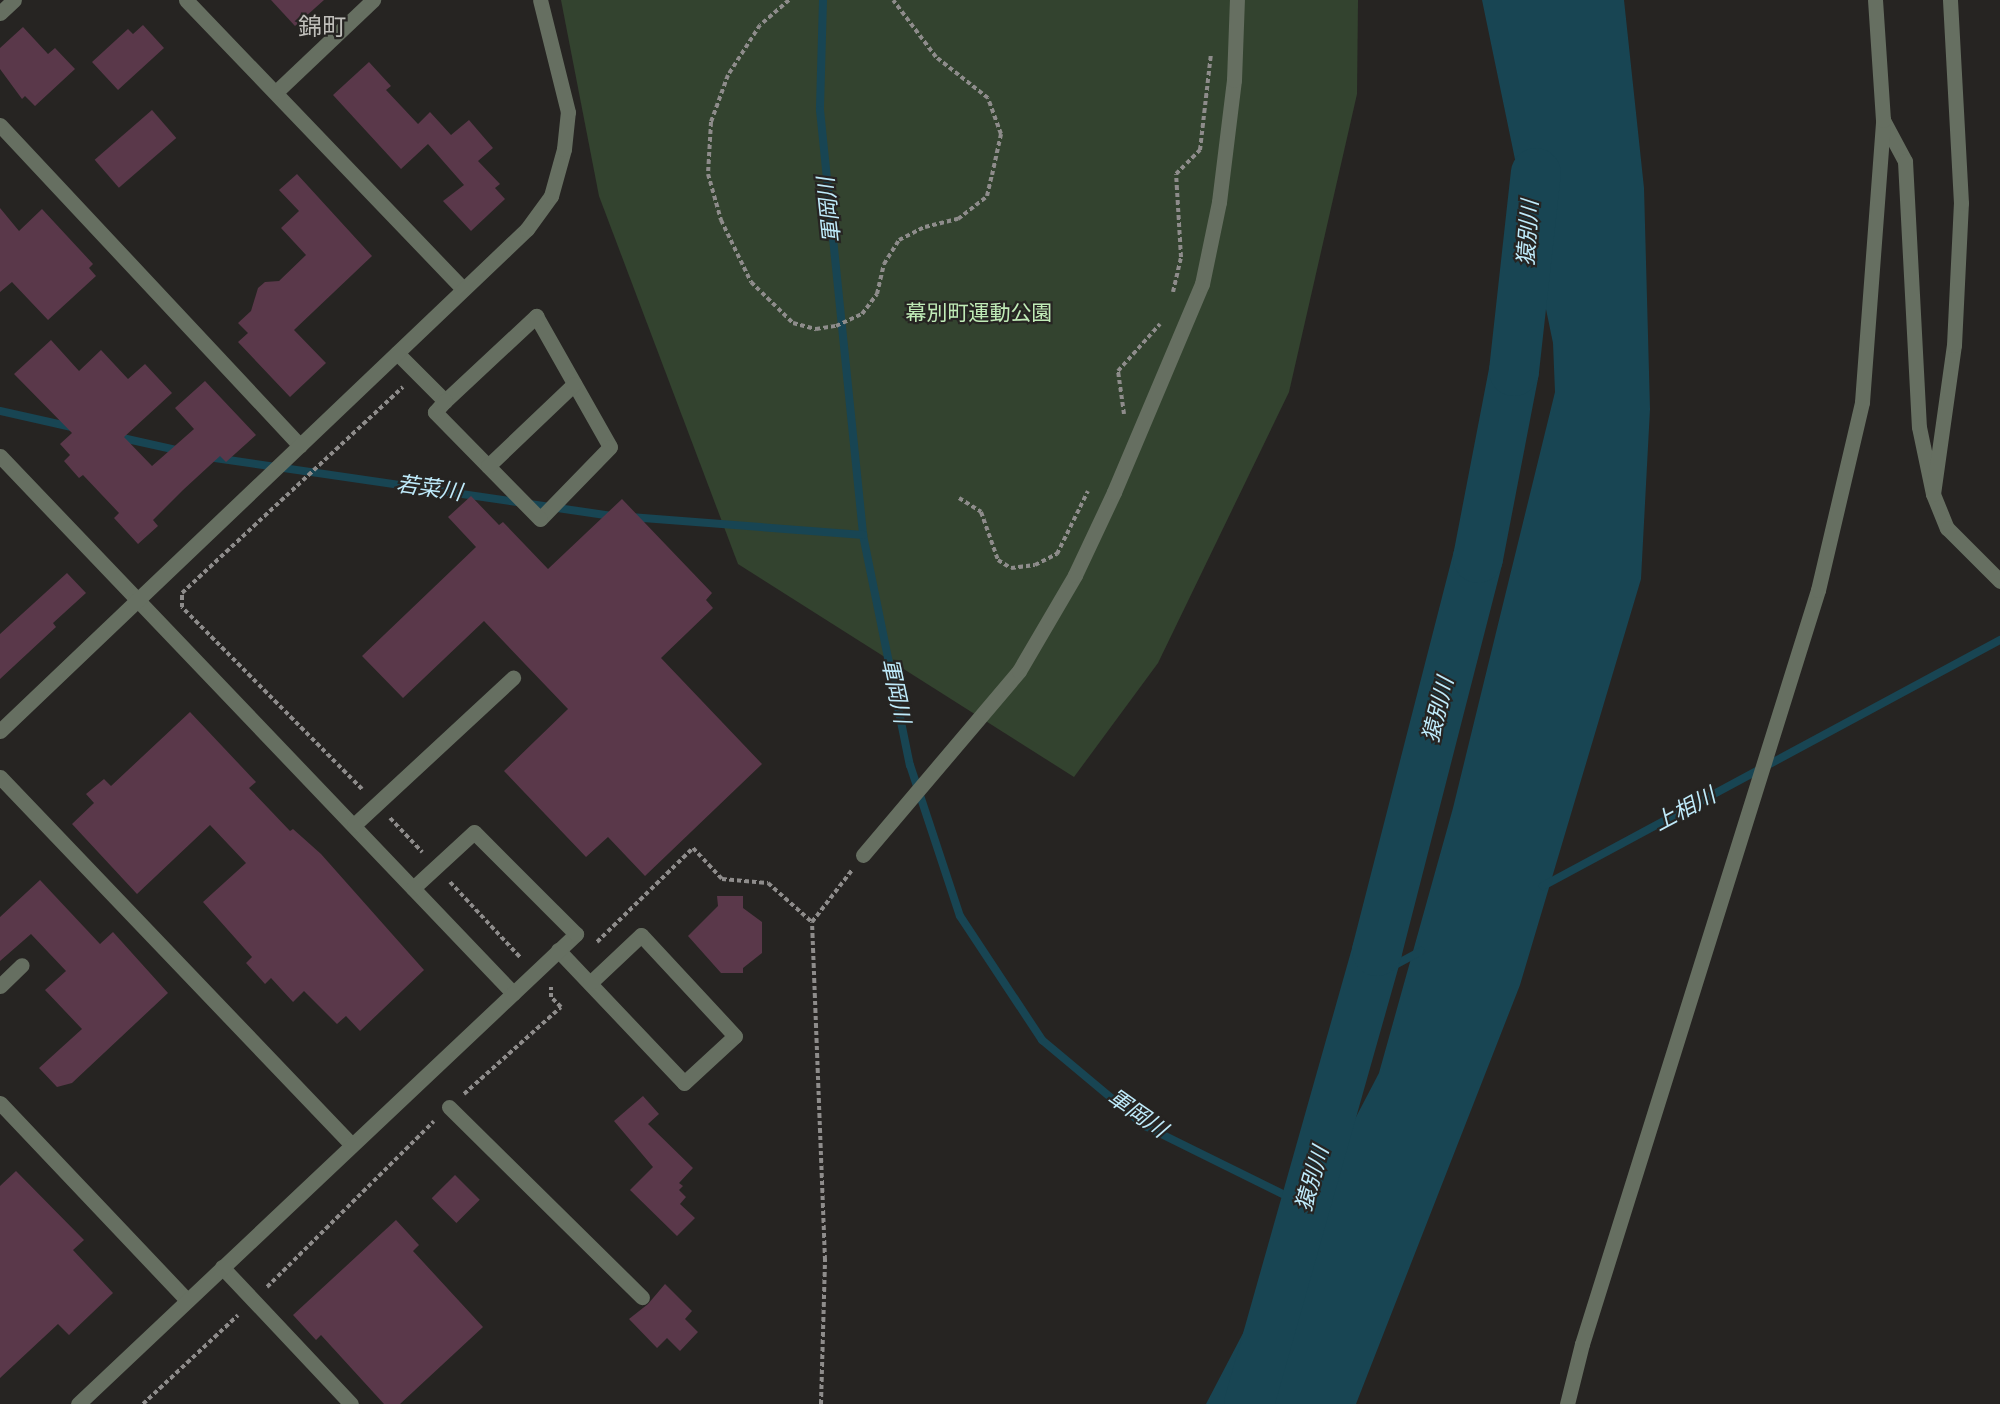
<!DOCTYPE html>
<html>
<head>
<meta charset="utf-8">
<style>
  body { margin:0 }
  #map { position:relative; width:2000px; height:1404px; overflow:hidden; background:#262422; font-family:"Source Sans 3","Noto Sans JP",sans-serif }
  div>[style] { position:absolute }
  .green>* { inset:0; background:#33432f }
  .water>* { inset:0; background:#184553 }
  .stream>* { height:8px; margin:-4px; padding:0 4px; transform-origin:4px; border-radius:4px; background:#184553 }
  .river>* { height:50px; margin:-25px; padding:0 25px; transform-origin:25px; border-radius:25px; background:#184553 }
  .building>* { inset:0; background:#5a384a; transform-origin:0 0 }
  .path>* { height:4px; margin-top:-2px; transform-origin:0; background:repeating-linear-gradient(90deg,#8e8c8b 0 4.5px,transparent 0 7.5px) }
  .minor>* { height:15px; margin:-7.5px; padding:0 7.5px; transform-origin:7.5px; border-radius:7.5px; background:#666f61 }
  span { translate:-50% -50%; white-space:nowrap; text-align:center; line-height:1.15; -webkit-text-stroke:4.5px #262422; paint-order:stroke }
  .park-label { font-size:21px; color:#c0ebb7 }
  .water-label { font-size:22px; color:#bfebfb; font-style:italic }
  .quarter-label { font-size:24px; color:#c0bfbb }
</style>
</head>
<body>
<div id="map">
  <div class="green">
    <div style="clip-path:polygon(561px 0,1358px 0,1357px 94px,1289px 392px,1158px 663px,1074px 777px,738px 564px,599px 196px)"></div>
  </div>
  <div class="water">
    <div style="clip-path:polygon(1482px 0,1624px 0,1644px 188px,1650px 409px,1641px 579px,1520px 985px,1356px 1404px,1206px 1404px,1379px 1073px,1453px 808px,1555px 392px,1553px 343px)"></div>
  </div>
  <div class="stream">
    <div style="left:823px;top:0;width:110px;rotate:91.6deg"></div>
    <div style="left:820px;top:110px;width:427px;rotate:84.2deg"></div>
    <div style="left:863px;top:535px;width:235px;rotate:78.5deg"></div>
    <div style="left:910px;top:765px;width:159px;rotate:71.7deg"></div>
    <div style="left:960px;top:916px;width:149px;rotate:56.5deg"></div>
    <div style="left:1042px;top:1040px;width:134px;rotate:39.9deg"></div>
    <div style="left:1145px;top:1126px;width:178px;rotate:26.3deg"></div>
    <div style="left:0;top:411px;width:78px;rotate:12.6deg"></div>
    <div style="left:118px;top:437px;width:65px;rotate:12.5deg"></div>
    <div style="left:208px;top:457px;width:410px;rotate:8.3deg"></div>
    <div style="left:630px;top:517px;width:234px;rotate:4.4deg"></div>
    <div style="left:1543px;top:886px;width:519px;rotate:-28.29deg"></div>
    <div style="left:1369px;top:979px;width:59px;rotate:-28.3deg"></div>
  </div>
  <div class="river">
    <div style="left:1249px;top:1404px;width:471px;rotate:-74.2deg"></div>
    <div style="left:1377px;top:951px;width:406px;rotate:-75.6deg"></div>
    <div style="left:1478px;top:558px;width:190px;rotate:-79.1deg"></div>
    <div style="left:1514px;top:371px;width:199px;rotate:-83.7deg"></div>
  </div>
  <div class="building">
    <div style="clip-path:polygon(271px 0,324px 0,295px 26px)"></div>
    <div style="clip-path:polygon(143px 25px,164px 48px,118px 90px,92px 62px,128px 29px,133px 34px)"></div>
    <div style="clip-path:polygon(23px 27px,48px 54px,55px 48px,75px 69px,35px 106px,25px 96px,22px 99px,0 69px,0 48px)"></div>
    <div style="clip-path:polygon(369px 62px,391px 86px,386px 90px,418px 124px,430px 112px,451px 135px,469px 120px,493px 148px,478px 161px,500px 184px,495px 188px,505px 199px,471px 231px,443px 201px,464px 185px,428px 144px,401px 169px,333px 95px)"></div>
    <div style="left:152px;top:110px;width:37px;height:76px;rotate:49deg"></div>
    <div style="clip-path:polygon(297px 174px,372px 256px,294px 330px,326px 363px,290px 397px,238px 342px,248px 333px,238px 323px,251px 311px,258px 288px,265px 282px,279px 281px,306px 255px,281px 228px,299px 211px,279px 190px)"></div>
    <div style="clip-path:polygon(0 208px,19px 231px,42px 209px,93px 264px,89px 268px,96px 276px,48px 320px,12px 282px,0 292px)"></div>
    <div style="clip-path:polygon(51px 340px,79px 371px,101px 350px,128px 379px,145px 364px,172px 393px,124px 437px,152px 466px,194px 429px,175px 408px,205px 381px,256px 435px,226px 462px,220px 456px,183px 490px,153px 520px,158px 526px,138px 544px,114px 518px,119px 513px,83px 475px,79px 478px,64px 461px,70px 455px,60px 444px,72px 433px,14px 374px)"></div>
    <div style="clip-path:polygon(471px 496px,499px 525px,503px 522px,548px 569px,622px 499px,712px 593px,706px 600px,713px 608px,661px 658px,762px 764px,645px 876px,608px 837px,586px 857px,504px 771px,568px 709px,484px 621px,403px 698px,362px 656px,476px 547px,448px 517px)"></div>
    <div style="clip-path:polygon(67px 573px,86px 593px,53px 623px,56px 627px,0 679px,0 634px)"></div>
    <div style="clip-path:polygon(190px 712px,256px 782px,249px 788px,290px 831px,293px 829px,321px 854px,424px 970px,360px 1031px,346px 1016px,337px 1024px,304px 991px,293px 1002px,271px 978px,265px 984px,246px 963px,252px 957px,203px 902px,246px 863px,210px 825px,137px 894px,72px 824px,94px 803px,86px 794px,104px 779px,111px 786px)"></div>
    <div style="clip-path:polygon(40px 880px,100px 944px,113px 932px,168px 993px,72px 1083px,57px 1087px,39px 1068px,82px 1029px,45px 990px,66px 971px,31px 934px,0 961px,0 917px)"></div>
    <div style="clip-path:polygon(717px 896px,743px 896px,743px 908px,762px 922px,762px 953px,743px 968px,743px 973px,721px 973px,688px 936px,718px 906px)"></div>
    <div style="clip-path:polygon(643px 1096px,659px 1114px,648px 1124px,693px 1168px,679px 1183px,683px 1186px,679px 1190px,686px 1197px,680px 1204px,695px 1218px,677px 1236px,630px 1190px,653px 1167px,614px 1121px)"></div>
    <div style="clip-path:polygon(16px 1171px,84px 1240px,73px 1250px,113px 1293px,69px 1335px,58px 1324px,0 1378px,0 1186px)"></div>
    <div style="left:455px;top:1175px;width:35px;height:33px;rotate:45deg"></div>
    <div style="clip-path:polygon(396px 1220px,419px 1245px,413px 1251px,483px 1327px,400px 1404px,384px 1404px,321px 1335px,316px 1340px,293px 1315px)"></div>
    <div style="clip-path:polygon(665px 1284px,692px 1311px,685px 1319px,698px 1332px,680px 1351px,667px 1338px,657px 1348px,629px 1319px,648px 1304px)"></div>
  </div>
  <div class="path">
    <div style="left:789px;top:0;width:38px;rotate:139deg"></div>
    <div style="left:760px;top:25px;width:59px;rotate:122.6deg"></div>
    <div style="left:728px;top:75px;width:50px;rotate:109.9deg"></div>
    <div style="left:711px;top:122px;width:52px;rotate:93.3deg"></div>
    <div style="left:708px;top:174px;width:48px;rotate:74.2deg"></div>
    <div style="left:721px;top:220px;width:69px;rotate:64.2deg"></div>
    <div style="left:751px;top:282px;width:59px;rotate:44.3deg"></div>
    <div style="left:793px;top:323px;width:24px;rotate:15deg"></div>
    <div style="left:816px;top:329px;width:20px;rotate:-9deg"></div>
    <div style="left:836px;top:326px;width:29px;rotate:-25deg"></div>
    <div style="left:862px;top:314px;width:25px;rotate:-53deg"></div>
    <div style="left:877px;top:294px;width:31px;rotate:-77deg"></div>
    <div style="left:884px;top:264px;width:28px;rotate:-58deg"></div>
    <div style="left:899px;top:240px;width:29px;rotate:-27deg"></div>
    <div style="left:925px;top:227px;width:34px;rotate:-14deg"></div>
    <div style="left:958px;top:219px;width:37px;rotate:-38deg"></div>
    <div style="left:987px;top:196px;width:22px;rotate:-77deg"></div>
    <div style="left:992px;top:175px;width:42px;rotate:-77.6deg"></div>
    <div style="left:1001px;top:134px;width:38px;rotate:-110deg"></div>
    <div style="left:988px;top:98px;width:66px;rotate:-141.7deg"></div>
    <div style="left:936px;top:57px;width:71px;rotate:-127deg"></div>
    <div style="left:1173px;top:292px;width:36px;rotate:-77deg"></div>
    <div style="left:1181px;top:257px;width:83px;rotate:-93.4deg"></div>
    <div style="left:1176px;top:174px;width:34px;rotate:-45deg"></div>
    <div style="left:1200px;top:150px;width:97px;rotate:-83.5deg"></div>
    <div style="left:1124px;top:414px;width:43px;rotate:-97.9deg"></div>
    <div style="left:1118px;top:371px;width:63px;rotate:-48.2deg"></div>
    <div style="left:959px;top:498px;width:26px;rotate:32deg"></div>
    <div style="left:981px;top:512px;width:51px;rotate:70.5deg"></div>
    <div style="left:998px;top:560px;width:15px;rotate:32deg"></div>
    <div style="left:1011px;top:568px;width:24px;rotate:-7deg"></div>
    <div style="left:1035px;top:565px;width:25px;rotate:-27deg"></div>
    <div style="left:1057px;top:554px;width:70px;rotate:-63.8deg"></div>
    <div style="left:362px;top:789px;width:256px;rotate:-134.7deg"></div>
    <div style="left:182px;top:607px;width:14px;rotate:-90deg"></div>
    <div style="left:182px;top:593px;width:302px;rotate:-43deg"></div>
    <div style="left:390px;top:818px;width:47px;rotate:46.7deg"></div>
    <div style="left:450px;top:882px;width:103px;rotate:47deg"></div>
    <div style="left:597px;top:942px;width:134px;rotate:-44.4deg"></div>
    <div style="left:693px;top:848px;width:42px;rotate:46.9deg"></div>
    <div style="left:722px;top:879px;width:46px;rotate:5deg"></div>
    <div style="left:768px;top:883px;width:59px;rotate:41.6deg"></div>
    <div style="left:464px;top:1094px;width:130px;rotate:-41.9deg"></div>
    <div style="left:561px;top:1007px;width:14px;rotate:-135deg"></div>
    <div style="left:551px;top:997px;width:10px;rotate:-90deg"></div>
    <div style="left:267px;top:1287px;width:235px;rotate:-44.8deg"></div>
    <div style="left:143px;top:1404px;width:130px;rotate:-43.1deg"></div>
    <div style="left:821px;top:1404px;width:144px;rotate:-88.4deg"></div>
    <div style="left:825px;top:1260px;width:338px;rotate:-92.2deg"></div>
    <div style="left:812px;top:922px;width:66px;rotate:-52.4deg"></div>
  </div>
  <div class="minor">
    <div style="left:186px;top:0;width:399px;rotate:46.2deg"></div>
    <div style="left:0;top:13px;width:19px;rotate:-43deg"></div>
    <div style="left:276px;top:92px;width:134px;rotate:-43.5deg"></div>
    <div style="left:1883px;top:120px;width:47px;rotate:61.8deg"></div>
    <div style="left:1905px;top:161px;width:266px;rotate:87deg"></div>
    <div style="left:1919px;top:427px;width:68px;rotate:78.2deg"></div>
    <div style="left:1933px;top:494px;width:37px;rotate:68deg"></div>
    <div style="left:1947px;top:528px;width:75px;rotate:45deg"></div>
    <div style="left:0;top:125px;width:439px;rotate:46.9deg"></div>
    <div style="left:397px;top:353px;width:68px;rotate:45deg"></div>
    <div style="left:445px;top:401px;width:125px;rotate:-43deg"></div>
    <div style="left:536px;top:316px;width:150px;rotate:60.5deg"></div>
    <div style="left:610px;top:447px;width:100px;rotate:134.2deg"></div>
    <div style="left:540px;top:519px;width:150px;rotate:-134.5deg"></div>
    <div style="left:435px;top:412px;width:15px;rotate:-48deg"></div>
    <div style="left:0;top:456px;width:743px;rotate:46.31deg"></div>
    <div style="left:488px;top:466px;width:119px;rotate:-43.6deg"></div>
    <div style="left:1933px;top:494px;width:150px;rotate:-82deg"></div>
    <div style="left:1954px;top:345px;width:142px;rotate:-87.2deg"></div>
    <div style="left:1961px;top:203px;width:203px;rotate:-93.1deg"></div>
    <div style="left:0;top:731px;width:728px;rotate:-43.61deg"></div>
    <div style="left:527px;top:229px;width:41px;rotate:-54deg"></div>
    <div style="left:551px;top:196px;width:49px;rotate:-74.5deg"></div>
    <div style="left:564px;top:149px;width:37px;rotate:-84deg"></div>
    <div style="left:568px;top:112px;width:115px;rotate:-104deg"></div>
    <div style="left:0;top:777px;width:508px;rotate:46.28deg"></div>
    <div style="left:354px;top:825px;width:217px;rotate:-42.8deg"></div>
    <div style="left:863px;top:855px;width:241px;rotate:-49.7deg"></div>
    <div style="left:1019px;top:671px;width:111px;rotate:-59.7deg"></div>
    <div style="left:1075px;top:575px;width:92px;rotate:-64.8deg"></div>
    <div style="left:1114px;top:492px;width:226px;rotate:-67.1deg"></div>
    <div style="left:1202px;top:284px;width:84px;rotate:-78.3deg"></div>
    <div style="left:1219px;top:202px;width:123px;rotate:-83deg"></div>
    <div style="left:1234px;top:80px;width:80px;rotate:-87.9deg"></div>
    <div style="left:558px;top:950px;width:183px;rotate:46.5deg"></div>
    <div style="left:684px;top:1083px;width:69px;rotate:-42.7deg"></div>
    <div style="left:735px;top:1036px;width:138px;rotate:-132.9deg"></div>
    <div style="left:641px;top:935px;width:70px;rotate:136.7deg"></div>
    <div style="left:0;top:986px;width:30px;rotate:-44deg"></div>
    <div style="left:0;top:1103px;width:272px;rotate:46.5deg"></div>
    <div style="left:449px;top:1107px;width:271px;rotate:44.6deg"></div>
    <div style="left:222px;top:1267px;width:188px;rotate:46.7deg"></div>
    <div style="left:78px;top:1404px;width:685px;rotate:-43.34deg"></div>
    <div style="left:576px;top:934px;width:144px;rotate:-135deg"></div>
    <div style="left:474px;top:832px;width:83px;rotate:137.4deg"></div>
    <div style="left:1567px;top:1404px;width:62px;rotate:-76deg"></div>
    <div style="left:1582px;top:1344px;width:790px;rotate:-72.62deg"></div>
    <div style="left:1818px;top:590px;width:193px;rotate:-76.8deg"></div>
    <div style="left:1862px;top:402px;width:283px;rotate:-85.7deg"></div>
    <div style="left:1883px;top:120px;width:120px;rotate:-93.8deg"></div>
  </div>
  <div class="park-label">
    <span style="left:979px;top:313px">幕別町運動公園</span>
  </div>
  <div class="water-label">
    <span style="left:830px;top:210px;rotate:-96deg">軍岡川</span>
    <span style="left:1529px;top:233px;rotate:-86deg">猿別川</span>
    <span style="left:429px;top:489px;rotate:8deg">若菜川</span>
    <span style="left:895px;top:691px;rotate:78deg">軍岡川</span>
    <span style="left:1439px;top:710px;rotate:-76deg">猿別川</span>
    <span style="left:1685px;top:810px;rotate:-28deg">上相川</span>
    <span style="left:1137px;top:1114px;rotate:35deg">軍岡川</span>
    <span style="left:1313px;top:1179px;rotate:-74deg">猿別川</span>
  </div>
  <div class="quarter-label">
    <span style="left:322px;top:28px">錦町</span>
  </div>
</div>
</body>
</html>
